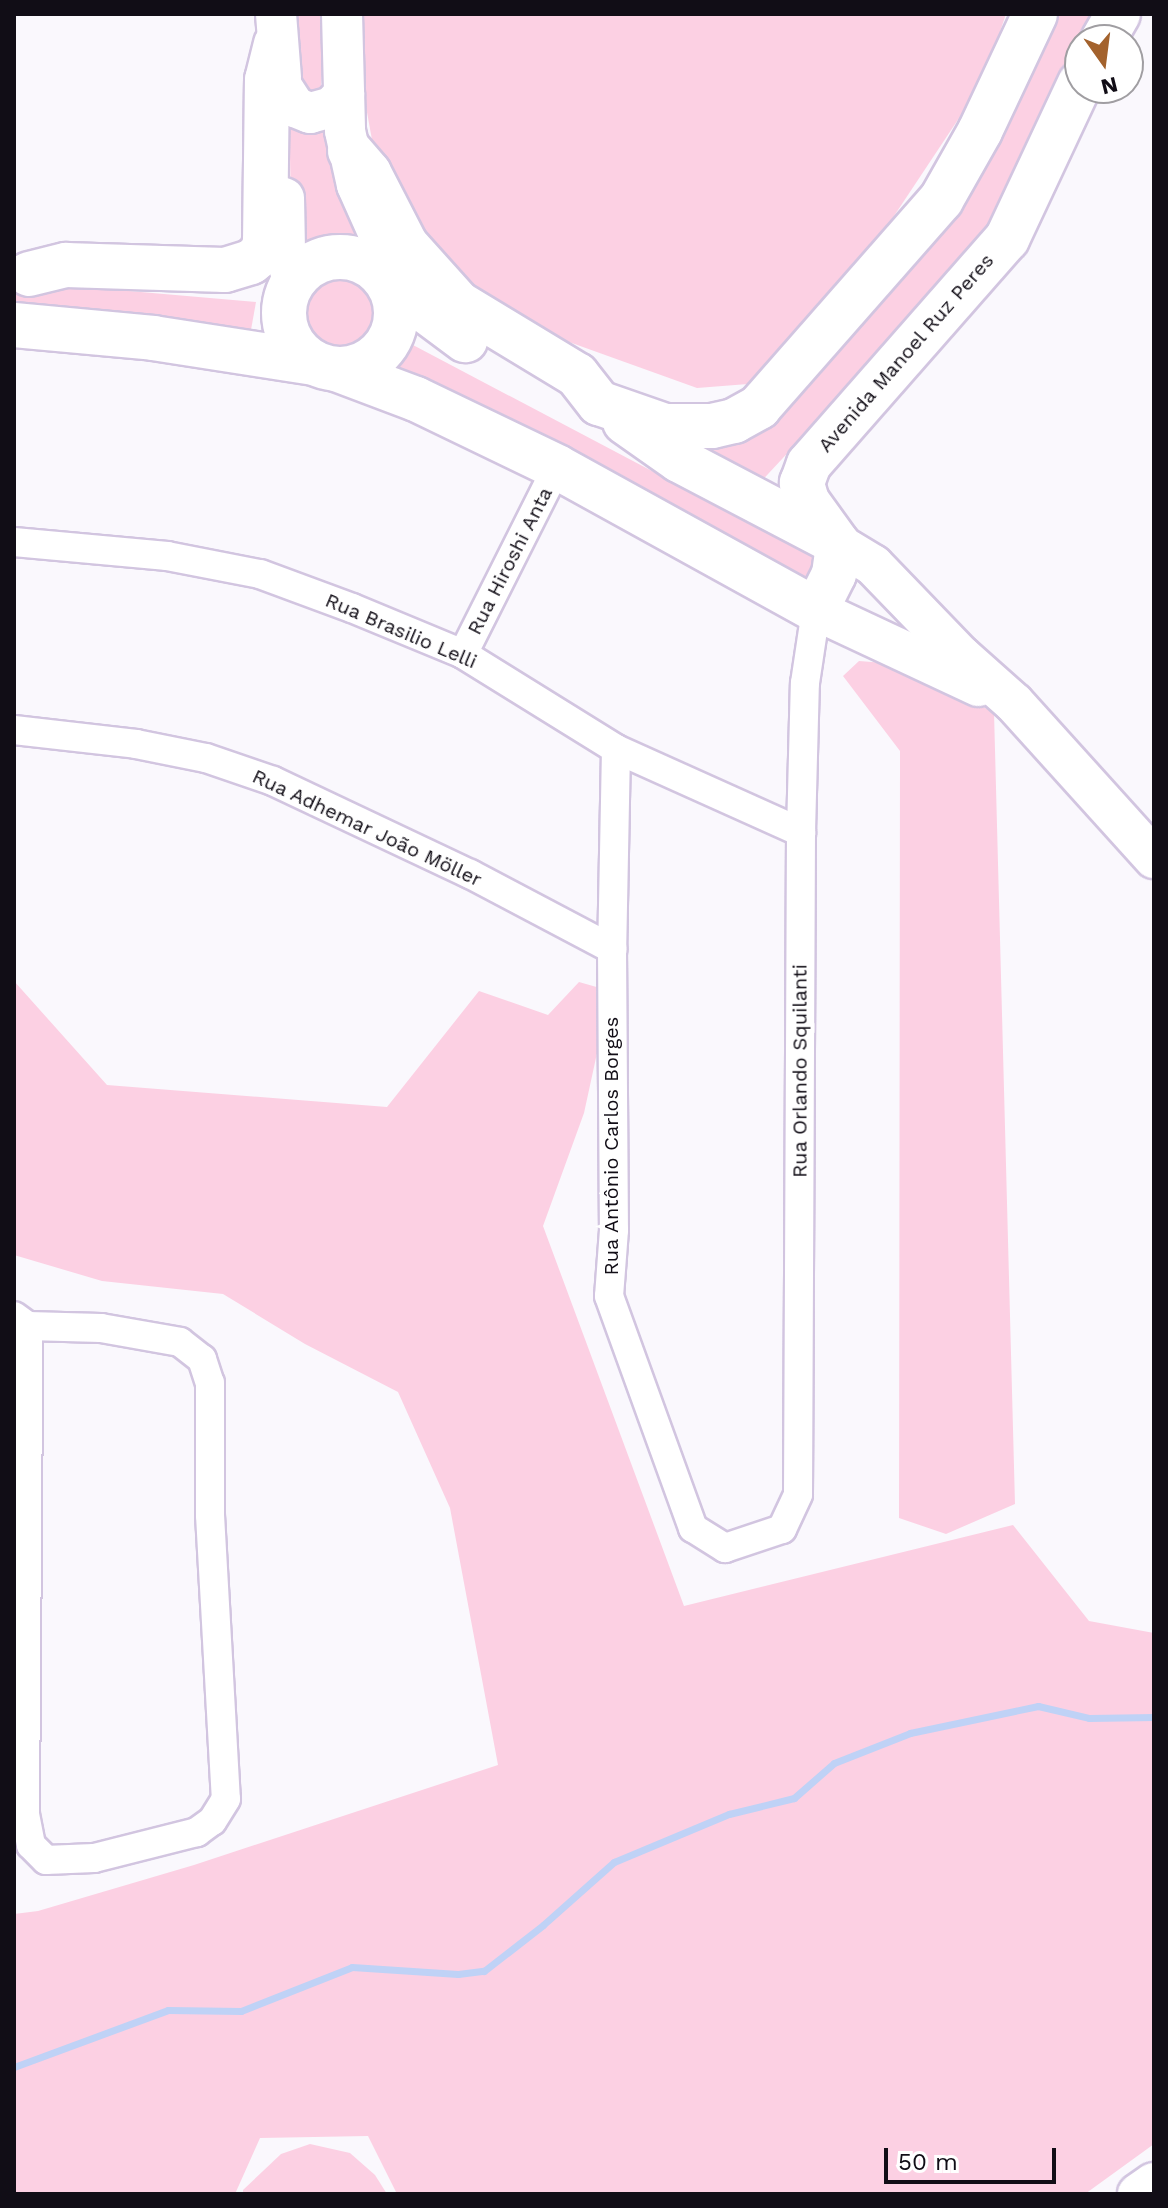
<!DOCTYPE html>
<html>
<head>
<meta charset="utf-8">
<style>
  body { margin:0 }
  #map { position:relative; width:1168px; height:2208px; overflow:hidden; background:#faf8fd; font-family:"Work Sans",sans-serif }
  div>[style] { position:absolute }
  .green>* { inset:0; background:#fcd0e3 }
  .round { border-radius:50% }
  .stream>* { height:7px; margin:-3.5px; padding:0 3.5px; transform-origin:3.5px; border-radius:3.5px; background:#bfd2f6 }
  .roads { filter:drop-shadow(2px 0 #d2c5e0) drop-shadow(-2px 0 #d2c5e0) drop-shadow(0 2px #d2c5e0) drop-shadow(0 -2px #d2c5e0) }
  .street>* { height:28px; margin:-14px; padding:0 14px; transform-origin:14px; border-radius:14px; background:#fff }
  .secondary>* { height:40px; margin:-20px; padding:0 20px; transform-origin:20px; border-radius:20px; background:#fff }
  .primary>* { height:44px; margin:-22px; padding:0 22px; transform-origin:22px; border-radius:22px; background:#fff }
  .primary>.ring { margin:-22px; padding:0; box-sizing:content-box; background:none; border:44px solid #fff; border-radius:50% }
  span { translate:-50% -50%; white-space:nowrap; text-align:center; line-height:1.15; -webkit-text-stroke:8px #fff; paint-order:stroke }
  .street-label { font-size:20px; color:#110d16 }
  .frame { position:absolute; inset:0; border:16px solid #110d16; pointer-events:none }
  .north { position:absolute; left:1064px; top:24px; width:80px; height:80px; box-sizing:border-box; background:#fff; border:2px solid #a09ea2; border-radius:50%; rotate:166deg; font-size:22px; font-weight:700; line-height:32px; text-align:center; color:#110d16 }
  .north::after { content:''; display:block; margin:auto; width:28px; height:36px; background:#a3622d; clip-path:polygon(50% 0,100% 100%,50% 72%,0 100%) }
  .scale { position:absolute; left:884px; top:2148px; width:172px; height:36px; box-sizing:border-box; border:4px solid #110d16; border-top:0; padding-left:10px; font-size:24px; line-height:28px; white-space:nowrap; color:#110d16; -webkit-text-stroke:6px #fff; paint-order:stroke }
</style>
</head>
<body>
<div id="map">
  <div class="green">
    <div style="clip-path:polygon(290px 14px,323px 14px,321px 92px,304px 104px)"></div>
    <div style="clip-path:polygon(361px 14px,1006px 14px,983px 82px,888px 225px,748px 384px,697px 388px,569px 342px,442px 273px,374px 151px,361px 79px)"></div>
    <div style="clip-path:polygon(1053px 14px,1091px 14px,994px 219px,969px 258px,757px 486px,666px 440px,773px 417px)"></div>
    <div style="clip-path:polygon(289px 113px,325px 114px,370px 241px,329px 234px,292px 249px)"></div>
    <div class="round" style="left:296px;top:270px;width:84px;height:84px"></div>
    <div style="clip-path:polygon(14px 281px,256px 302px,249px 341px,14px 310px)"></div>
    <div style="clip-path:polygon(413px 345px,777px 537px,799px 541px,825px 553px,811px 584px,390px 373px)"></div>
    <div style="clip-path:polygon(859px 661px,885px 663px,994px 712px,1015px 1504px,946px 1534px,899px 1518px,900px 751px,843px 676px)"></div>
    <div style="clip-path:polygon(14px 981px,107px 1085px,387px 1107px,479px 991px,548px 1015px,579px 982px,600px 988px,599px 1044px,584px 1113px,543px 1226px,684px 1606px,1013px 1525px,1089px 1621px,1154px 1633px,1154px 2144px,1085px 2194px,397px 2194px,368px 2136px,260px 2138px,235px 2194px,14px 2194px,14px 1914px,38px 1911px,194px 1865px,498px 1765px,450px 1508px,398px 1392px,305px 1344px,223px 1294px,102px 1281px,14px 1255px)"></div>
    <div style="clip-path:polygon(310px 2144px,350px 2153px,375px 2175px,387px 2194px,243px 2194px,243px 2190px,281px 2154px)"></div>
  </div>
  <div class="stream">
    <div style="left:14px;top:2067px;width:164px;rotate:-20.3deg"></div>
    <div style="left:168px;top:2010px;width:73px;rotate:0.8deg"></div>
    <div style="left:241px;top:2011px;width:119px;rotate:-21.6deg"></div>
    <div style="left:352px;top:1967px;width:106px;rotate:3.8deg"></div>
    <div style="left:458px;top:1974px;width:26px;rotate:-7deg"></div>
    <div style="left:484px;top:1971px;width:75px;rotate:-37.9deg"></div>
    <div style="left:543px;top:1925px;width:95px;rotate:-41.6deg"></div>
    <div style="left:614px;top:1862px;width:125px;rotate:-22.7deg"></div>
    <div style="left:729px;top:1814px;width:67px;rotate:-13.8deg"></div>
    <div style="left:794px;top:1798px;width:53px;rotate:-41.2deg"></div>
    <div style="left:834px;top:1763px;width:82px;rotate:-21.5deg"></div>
    <div style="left:910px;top:1733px;width:131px;rotate:-11.9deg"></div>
    <div style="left:1038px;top:1706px;width:52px;rotate:13.2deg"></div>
    <div style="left:1089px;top:1718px;width:65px;rotate:-0.9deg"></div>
  </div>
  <div class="roads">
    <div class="street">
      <div style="left:14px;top:542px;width:154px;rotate:5.2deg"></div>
      <div style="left:167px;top:556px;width:95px;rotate:11deg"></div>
      <div style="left:260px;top:574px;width:98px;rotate:20.3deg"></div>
      <div style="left:352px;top:608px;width:120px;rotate:22.5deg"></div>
      <div style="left:463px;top:654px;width:180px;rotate:31.8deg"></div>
      <div style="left:616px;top:749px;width:203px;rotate:24.2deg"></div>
      <div style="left:463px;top:654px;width:209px;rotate:-63.3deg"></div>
      <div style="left:14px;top:730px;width:123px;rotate:6.5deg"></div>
      <div style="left:136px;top:744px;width:71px;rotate:11.3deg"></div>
      <div style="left:206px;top:758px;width:71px;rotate:18.9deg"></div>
      <div style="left:273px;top:781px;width:218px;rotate:25.3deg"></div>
      <div style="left:470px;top:874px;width:161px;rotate:27.8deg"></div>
      <div style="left:616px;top:749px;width:200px;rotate:91.1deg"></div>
      <div style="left:612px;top:949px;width:281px;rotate:89.6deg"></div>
      <div style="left:614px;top:1230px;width:66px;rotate:94.3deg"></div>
      <div style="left:609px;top:1296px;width:247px;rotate:70.1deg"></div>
      <div style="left:693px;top:1528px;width:38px;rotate:32deg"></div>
      <div style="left:725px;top:1548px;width:60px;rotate:-18.4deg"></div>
      <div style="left:782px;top:1529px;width:38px;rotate:-65deg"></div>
      <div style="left:798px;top:1494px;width:662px;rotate:-89.74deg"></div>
      <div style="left:801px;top:832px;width:149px;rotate:-88.5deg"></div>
      <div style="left:805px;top:683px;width:74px;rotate:-81.4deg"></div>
      <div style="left:14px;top:1316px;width:17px;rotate:36deg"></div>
      <div style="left:28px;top:1326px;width:73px;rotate:1.6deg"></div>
      <div style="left:101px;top:1328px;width:80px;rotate:10deg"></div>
      <div style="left:180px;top:1342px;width:28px;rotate:38deg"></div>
      <div style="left:202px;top:1359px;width:25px;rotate:72deg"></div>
      <div style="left:210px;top:1383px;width:132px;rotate:90deg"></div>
      <div style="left:210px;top:1515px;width:284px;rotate:86.8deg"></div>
      <div style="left:226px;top:1799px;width:26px;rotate:122deg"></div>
      <div style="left:212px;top:1821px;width:19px;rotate:144deg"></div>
      <div style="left:197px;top:1832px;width:106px;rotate:165.8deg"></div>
      <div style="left:94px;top:1858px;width:48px;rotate:177.6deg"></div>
      <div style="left:46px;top:1860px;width:21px;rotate:-135deg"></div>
      <div style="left:31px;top:1845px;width:32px;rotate:-101deg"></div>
      <div style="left:25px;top:1814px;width:488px;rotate:-89.6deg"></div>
    </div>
    <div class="secondary">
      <div style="left:276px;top:14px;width:64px;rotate:85.5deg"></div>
      <div style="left:342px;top:14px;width:117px;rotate:88.5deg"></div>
      <div style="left:345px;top:131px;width:55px;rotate:77.5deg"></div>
      <div style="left:357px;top:185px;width:59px;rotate:66deg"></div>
      <div style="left:381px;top:239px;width:44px;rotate:80.8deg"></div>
      <div style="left:282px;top:87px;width:24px;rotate:57deg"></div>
      <div style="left:295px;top:107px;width:16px;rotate:22deg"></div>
      <div style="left:310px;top:113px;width:23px;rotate:-15deg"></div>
      <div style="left:332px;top:107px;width:18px;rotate:-47deg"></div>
      <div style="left:284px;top:198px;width:52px;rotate:88.9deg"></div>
      <div style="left:285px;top:250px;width:32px;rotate:76deg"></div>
      <div style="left:838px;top:544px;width:41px;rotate:31deg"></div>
      <div style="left:873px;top:565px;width:127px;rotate:46deg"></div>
      <div style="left:961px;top:656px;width:71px;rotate:41.6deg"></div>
      <div style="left:1014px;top:703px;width:209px;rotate:47.9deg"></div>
      <div style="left:816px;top:610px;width:179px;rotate:25.1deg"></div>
      <div style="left:1138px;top:2194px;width:19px;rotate:-35deg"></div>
    </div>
    <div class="primary">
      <div style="left:1103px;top:40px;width:30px;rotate:-60deg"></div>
      <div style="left:350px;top:151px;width:29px;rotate:49deg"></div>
      <div style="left:369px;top:173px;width:81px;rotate:62.8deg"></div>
      <div style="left:406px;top:245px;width:78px;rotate:48.1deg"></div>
      <div style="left:458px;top:303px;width:139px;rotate:31.2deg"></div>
      <div style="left:577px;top:375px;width:36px;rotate:52deg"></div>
      <div style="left:599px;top:403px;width:70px;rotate:19.2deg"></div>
      <div style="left:665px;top:426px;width:47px"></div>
      <div style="left:712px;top:426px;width:23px;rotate:-13deg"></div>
      <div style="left:734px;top:421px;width:29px;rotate:-29deg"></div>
      <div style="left:759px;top:407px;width:276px;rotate:-48.7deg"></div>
      <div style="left:941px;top:200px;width:79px;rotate:-60.5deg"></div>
      <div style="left:980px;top:131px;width:129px;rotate:-64.8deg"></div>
      <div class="ring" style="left:284px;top:257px;width:68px;height:68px"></div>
      <div style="left:29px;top:274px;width:38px;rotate:-14deg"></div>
      <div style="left:66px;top:265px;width:159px;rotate:1.8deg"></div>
      <div style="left:225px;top:270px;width:27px;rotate:-17deg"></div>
      <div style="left:251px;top:262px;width:14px;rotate:-39deg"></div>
      <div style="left:262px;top:253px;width:11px;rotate:-75deg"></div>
      <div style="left:265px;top:242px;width:162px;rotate:-89.3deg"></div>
      <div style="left:267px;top:80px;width:37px;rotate:-76deg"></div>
      <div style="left:394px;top:294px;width:31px;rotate:27deg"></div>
      <div style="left:422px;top:308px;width:54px;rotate:36.7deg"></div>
      <div style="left:14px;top:325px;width:140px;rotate:5.3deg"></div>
      <div style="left:153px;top:338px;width:163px;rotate:8.8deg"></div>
      <div style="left:336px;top:369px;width:85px;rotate:20.6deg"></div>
      <div style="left:416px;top:399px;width:157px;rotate:25.7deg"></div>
      <div style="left:557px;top:467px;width:296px;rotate:28.9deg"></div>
      <div style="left:816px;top:610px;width:40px;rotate:-63.4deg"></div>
      <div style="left:834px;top:574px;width:30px;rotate:-82deg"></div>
      <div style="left:625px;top:422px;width:66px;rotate:35.1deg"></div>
      <div style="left:679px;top:460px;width:174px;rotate:27.7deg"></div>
      <div style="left:838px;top:544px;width:53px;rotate:-125.8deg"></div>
      <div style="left:807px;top:501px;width:19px;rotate:-106deg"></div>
      <div style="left:802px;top:483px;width:20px;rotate:-70deg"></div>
      <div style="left:809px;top:464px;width:300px;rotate:-48.7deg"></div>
      <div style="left:1007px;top:239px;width:172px;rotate:-64.9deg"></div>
    </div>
  </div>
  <div class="street-label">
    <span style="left:906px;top:353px;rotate:-49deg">Avenida Manoel Ruz Peres</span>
    <span style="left:510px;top:561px;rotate:-63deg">Rua Hiroshi Anta</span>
    <span style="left:401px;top:631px;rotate:23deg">Rua Brasilio Lelli</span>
    <span style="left:367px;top:828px;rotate:25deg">Rua Adhemar João Möller</span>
    <span style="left:800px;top:1071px;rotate:-90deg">Rua Orlando Squilanti</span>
    <span style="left:611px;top:1146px;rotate:-90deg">Rua Antônio Carlos Borges</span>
  </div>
  <div class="frame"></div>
  <div class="north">N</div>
  <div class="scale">50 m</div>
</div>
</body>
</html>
